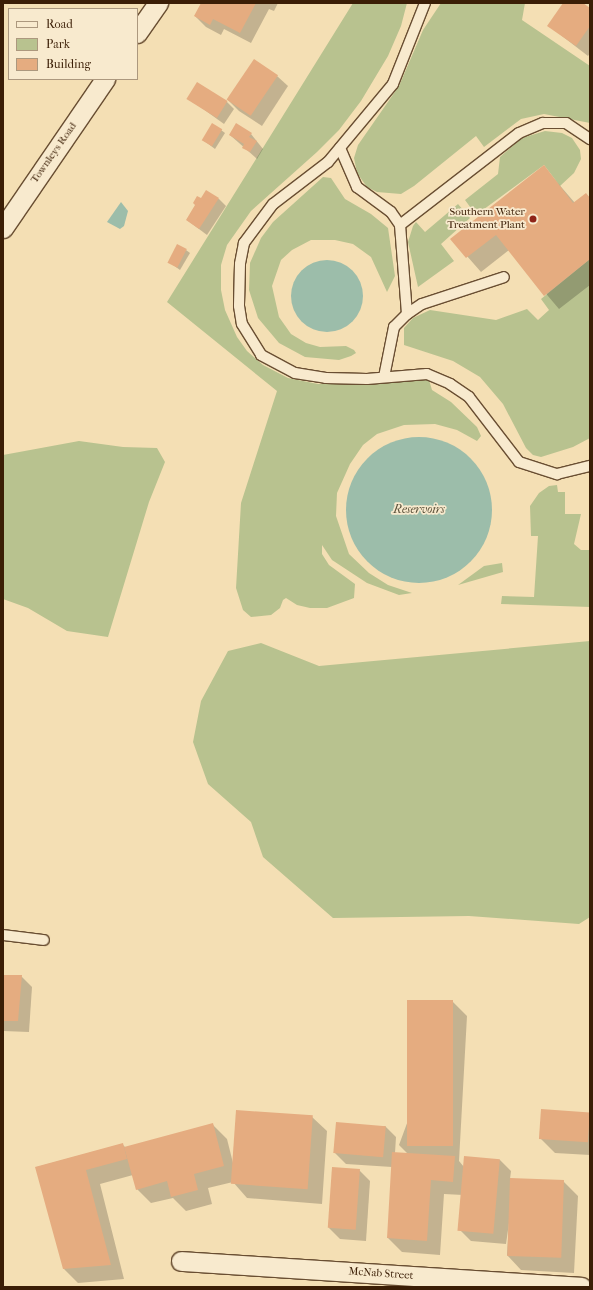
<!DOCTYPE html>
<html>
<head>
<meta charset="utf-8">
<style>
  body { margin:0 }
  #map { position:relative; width:593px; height:1290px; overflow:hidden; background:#f4dfb4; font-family:"IM FELL French Canon",serif }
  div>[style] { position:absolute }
  .green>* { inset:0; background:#b8c28f }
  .water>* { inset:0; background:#9cbdaa }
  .round { border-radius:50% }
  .shadow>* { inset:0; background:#0003 }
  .building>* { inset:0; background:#e5ac80; transform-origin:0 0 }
  .roads { filter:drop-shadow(1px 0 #694e32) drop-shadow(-1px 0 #694e32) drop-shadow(0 1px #694e32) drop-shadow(0 -1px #694e32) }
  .service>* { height:10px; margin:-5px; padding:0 5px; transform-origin:5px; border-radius:5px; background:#f8eace }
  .minor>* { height:19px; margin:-9.5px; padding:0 9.5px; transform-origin:9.5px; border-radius:9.5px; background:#f8eace }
  .dots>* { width:11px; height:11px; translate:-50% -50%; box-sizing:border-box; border:2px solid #f8eace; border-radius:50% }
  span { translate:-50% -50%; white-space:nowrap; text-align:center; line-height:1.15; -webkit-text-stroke:3.5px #f8eace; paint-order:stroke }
  .street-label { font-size:11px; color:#3b1e06 }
  .poi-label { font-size:11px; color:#3b1e06 }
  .right { translate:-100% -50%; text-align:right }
  .water-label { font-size:12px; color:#584e37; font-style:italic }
  .frame { position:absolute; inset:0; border:4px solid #3b1e06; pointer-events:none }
  .legend { position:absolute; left:8px; top:8px; width:130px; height:72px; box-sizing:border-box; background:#f8eace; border:1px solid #ac987e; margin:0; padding:5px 7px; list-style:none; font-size:12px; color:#3b1e06 }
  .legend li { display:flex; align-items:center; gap:8px; height:20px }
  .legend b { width:20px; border:1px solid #ac987e }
</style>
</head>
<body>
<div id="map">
  <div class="green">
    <div style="clip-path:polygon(353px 3px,407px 3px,401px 26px,388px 56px,361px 101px,339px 130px,317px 152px,251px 211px,227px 245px,221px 265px,221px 290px,225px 310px,237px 337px,247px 351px,263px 365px,288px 378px,318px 384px,410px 377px,429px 380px,432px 390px,451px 402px,477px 427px,481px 436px,477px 441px,457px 430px,435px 424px,404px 425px,377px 434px,363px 445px,350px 464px,337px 493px,336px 516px,349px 554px,369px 573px,388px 585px,412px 593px,399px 595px,367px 583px,332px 560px,322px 545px,322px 554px,329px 565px,355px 584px,354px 598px,327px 608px,310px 608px,297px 605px,286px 598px,283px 600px,280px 608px,271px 615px,251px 617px,243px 610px,236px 588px,241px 503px,277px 391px,167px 302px)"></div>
    <div style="clip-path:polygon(441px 3px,525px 3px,522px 20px,590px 66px,590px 123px,544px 114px,521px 119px,484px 147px,476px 136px,414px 186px,401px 194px,377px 192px,367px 187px,357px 173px,354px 158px,358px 145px,399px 86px,423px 30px)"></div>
    <div style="clip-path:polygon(545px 131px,562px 133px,572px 138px,580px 150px,581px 159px,574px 173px,560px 186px,544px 165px,476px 215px,465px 200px,498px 174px,500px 157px,522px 138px)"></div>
    <div style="clip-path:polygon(323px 177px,331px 178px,345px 199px,371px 214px,388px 228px,395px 276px,387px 292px,371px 257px,353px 244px,335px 240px,311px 240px,292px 250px,281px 260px,272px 286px,279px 317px,291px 334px,306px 343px,320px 347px,346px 346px,354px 350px,356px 353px,351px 356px,339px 360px,305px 357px,279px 343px,258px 318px,249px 290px,250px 263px,261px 238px,273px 222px)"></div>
    <div style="clip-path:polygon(458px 204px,470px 218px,441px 244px,454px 261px,418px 287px,408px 242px,413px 226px,416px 222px,425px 232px)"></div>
    <div style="clip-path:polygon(590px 259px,590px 438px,573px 447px,541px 457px,533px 455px,526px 448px,503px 404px,480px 377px,453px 361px,404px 345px,404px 328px,413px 318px,430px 310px,496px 320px,527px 309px,538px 320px,549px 310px,541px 299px)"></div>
    <div style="clip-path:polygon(79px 441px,123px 447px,157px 448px,165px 462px,149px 502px,108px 637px,67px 631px,28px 608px,3px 599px,3px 455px)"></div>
    <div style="clip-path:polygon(557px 485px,558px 492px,565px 492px,565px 514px,581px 514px,574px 544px,581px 550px,590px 550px,590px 607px,501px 604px,502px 596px,534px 597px,538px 536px,531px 536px,530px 506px,539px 493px,549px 486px)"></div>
    <div style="clip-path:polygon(502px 563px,503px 572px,458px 585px,484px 566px)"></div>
    <div style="clip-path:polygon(590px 641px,590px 917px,579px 924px,469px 916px,333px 918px,263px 857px,251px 822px,208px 784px,193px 742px,201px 701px,228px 651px,261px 643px,319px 666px)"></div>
  </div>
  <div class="water">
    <div style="clip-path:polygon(121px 202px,128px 211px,124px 226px,120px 229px,107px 222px)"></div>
    <div class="round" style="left:291px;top:260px;width:72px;height:72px"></div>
    <div class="round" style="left:346px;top:437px;width:146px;height:146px"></div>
  </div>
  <div class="shadow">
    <div style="clip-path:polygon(202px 3px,278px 3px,274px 11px,269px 9px,251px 43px,224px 29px,221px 35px,206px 27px,195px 16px)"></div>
    <div style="clip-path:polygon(564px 3px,581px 3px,590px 9px,590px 53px,588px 56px,549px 26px)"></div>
    <div style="clip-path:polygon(277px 76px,288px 86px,262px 126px,239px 111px,228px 100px)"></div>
    <div style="clip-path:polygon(188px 98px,226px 101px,234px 109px,224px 124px)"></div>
    <div style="clip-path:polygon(221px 130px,225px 133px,215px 149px,203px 140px)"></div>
    <div style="clip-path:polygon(251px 134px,263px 149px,257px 159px,230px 135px)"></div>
    <div style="clip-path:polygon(544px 167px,575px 203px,586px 194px,590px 198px,590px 285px,559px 309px,509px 250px,481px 272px,452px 239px)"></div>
    <div style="clip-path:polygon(219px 199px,226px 206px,207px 235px,187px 220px,201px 200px)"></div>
    <div style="clip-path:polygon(186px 250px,190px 253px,180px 270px,169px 262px)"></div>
    <div style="clip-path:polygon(3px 976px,21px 976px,32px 987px,29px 1032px,3px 1031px)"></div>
    <div style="clip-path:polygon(452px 1001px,467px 1016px,459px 1161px,464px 1167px,500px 1160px,511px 1171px,510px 1179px,563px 1181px,578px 1196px,574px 1273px,521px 1270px,507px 1255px,509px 1223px,506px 1244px,471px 1241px,460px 1230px,463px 1195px,444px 1194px,440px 1255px,402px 1252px,388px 1238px,392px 1167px,346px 1164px,335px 1153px,385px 1126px,396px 1137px,395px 1153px,408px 1154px,399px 1145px)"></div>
    <div style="clip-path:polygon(590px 1113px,590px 1155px,555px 1153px,541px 1139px)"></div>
    <div style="clip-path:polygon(312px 1117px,327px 1131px,322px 1204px,247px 1198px,233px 1182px,208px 1188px,212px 1204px,186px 1211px,173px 1198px,151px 1203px,137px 1189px,133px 1175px,100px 1184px,124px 1279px,78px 1283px,64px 1269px,37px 1167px,122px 1144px,126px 1148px,213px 1125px,227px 1139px,233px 1163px)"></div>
    <div style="clip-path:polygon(359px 1170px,370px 1181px,366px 1241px,340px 1239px,329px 1228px)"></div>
  </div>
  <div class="building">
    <div style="clip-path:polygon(201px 3px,256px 3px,240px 33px,213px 19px,210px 25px,194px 16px)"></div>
    <div style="clip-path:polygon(563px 3px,583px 3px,590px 8px,590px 26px,576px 46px,547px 26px)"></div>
    <div style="left:254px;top:59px;width:29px;height:49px;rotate:34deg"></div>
    <div style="left:197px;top:82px;width:36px;height:20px;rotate:32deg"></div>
    <div style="left:212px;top:123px;width:12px;height:20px;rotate:31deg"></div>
    <div style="clip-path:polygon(236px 123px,252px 133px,249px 137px,257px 141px,250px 152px,242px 148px,244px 144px,229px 135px)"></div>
    <div style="clip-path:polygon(544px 165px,573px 203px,586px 193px,590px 198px,590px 259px,544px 296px,496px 235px,466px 258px,450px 239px)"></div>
    <div style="clip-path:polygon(206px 190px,219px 198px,199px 229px,186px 220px,195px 205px,193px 203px,197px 196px,201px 198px)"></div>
    <div style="left:177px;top:244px;width:11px;height:21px;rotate:27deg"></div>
    <div style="clip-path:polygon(3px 975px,22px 975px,18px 1021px,3px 1021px)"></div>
    <div style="left:407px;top:1000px;width:46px;height:146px"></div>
    <div style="left:541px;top:1109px;width:49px;height:30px;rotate:4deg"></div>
    <div style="left:236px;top:1110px;width:77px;height:74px;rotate:4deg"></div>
    <div style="left:336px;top:1122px;width:50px;height:31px;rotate:5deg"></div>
    <div style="clip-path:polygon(213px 1123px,224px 1166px,194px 1174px,198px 1190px,171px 1197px,167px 1181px,136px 1190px,124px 1147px)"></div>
    <div style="clip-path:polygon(123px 1143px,127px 1159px,86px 1170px,111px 1265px,63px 1269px,35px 1167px)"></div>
    <div style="clip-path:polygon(392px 1152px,455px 1156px,453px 1182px,431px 1180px,427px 1241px,387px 1238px)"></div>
    <div style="left:464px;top:1156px;width:36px;height:75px;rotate:5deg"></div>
    <div style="left:332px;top:1167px;width:28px;height:61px;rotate:4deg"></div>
    <div style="left:510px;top:1178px;width:54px;height:78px;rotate:2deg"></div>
  </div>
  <div class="roads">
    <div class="service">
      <div style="left:425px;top:3px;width:87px;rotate:111.6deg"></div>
      <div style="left:393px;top:84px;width:102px;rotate:129.8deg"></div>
      <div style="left:328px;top:162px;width:69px;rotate:142.6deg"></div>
      <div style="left:273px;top:204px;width:49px;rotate:126.6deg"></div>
      <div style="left:244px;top:243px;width:21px;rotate:101deg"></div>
      <div style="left:240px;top:264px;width:42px;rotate:91.4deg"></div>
      <div style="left:239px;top:306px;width:18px;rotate:81deg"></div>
      <div style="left:242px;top:324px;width:36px;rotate:58deg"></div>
      <div style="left:261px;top:355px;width:38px;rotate:28deg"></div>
      <div style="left:295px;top:373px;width:31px;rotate:9deg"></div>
      <div style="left:326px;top:378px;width:41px;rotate:1.4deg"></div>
      <div style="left:367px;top:379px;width:60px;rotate:-4.8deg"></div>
      <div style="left:427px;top:374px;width:25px;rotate:23deg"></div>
      <div style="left:450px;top:384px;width:23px;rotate:34deg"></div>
      <div style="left:469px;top:397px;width:82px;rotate:52.4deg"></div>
      <div style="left:519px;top:462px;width:40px;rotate:18deg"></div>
      <div style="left:557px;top:474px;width:34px;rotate:-14deg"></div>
      <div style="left:340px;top:148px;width:43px;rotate:66.4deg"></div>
      <div style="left:357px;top:187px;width:42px;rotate:36.3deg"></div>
      <div style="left:391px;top:212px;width:16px;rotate:55deg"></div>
      <div style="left:400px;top:225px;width:89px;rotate:85.5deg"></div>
      <div style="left:400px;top:225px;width:150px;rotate:-37.7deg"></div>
      <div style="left:519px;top:133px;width:26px;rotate:-23deg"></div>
      <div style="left:543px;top:123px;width:23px"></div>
      <div style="left:566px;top:123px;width:29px;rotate:34deg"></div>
      <div style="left:384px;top:377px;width:51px;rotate:-78.7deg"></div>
      <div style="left:394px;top:327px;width:18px;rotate:-45deg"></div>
      <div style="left:407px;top:314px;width:18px;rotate:-34deg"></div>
      <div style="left:422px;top:304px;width:86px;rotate:-18.2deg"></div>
      <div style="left:3px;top:935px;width:41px;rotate:7deg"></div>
    </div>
    <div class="minor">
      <div style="left:137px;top:33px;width:37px;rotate:-55deg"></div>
      <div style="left:3px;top:228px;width:181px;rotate:-55.6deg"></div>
      <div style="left:181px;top:1261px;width:401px;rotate:3.7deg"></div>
    </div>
  </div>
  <div class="dots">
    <div style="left:533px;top:219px;background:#8f2418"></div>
  </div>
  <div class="street-label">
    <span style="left:54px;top:153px;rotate:-55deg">Townleys Road</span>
    <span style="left:381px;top:1274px;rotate:4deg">McNab Street</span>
  </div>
  <div class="poi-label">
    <span class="right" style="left:525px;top:219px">Southern Water<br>Treatment Plant</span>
  </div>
  <div class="water-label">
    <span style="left:419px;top:510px">Reservoirs</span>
  </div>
  <div class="frame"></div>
  <ul class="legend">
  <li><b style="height:5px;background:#f8eace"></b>Road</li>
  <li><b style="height:11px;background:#b8c28f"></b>Park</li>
  <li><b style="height:11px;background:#e5ac80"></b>Building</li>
  </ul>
</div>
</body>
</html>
